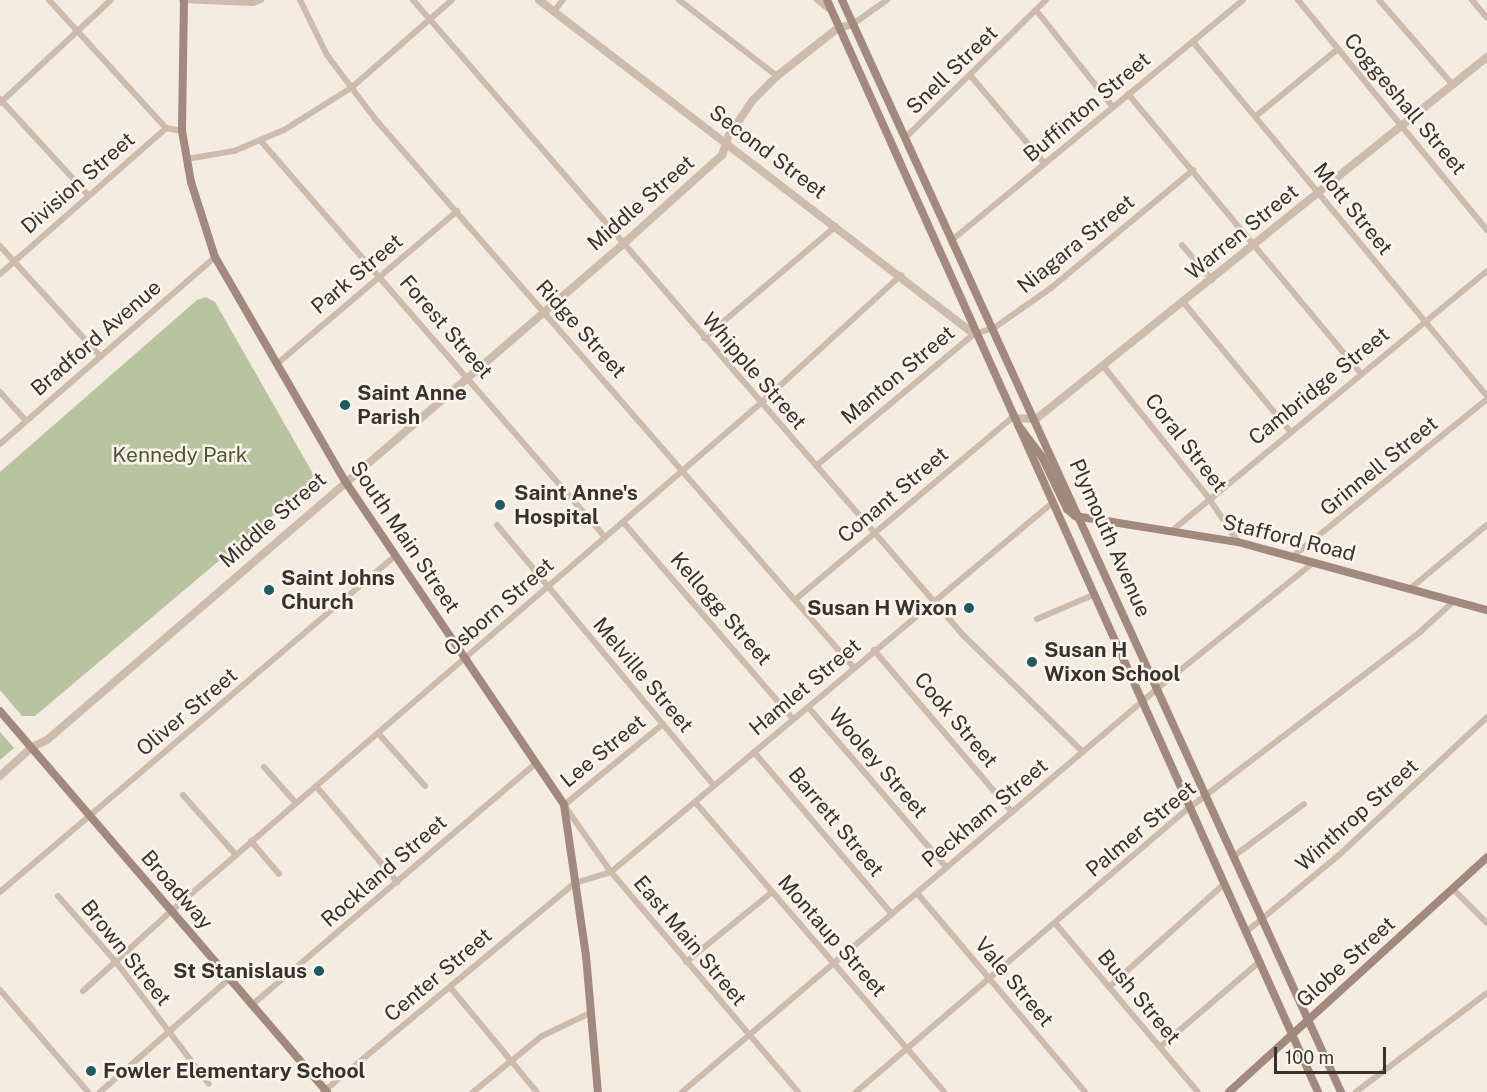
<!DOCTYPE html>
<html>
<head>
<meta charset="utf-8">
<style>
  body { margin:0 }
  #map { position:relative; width:1487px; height:1092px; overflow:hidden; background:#f4ebe1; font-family:"Public Sans",sans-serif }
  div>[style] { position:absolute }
  .green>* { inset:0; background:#b8c4a0 }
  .minor>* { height:6px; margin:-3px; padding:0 3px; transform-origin:3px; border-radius:3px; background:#cdbbac }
  .tertiary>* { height:8px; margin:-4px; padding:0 4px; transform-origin:4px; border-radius:4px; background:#cdbbac }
  .secondary>* { height:8px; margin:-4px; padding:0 4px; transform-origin:4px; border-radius:4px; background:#a18a7d }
  .dots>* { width:16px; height:16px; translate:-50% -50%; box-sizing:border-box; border:3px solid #fbf5ee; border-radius:50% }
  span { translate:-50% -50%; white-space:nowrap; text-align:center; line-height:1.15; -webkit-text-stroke:5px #fbf5ee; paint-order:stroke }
  .street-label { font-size:21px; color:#3b302b }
  .poi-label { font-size:21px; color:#3b302b; font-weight:700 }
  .left { translate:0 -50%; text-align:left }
  .right { translate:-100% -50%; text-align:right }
  .park-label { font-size:21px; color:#4a5a2e }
  .scale { position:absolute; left:1274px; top:1047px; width:112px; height:27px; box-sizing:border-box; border:3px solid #3b302b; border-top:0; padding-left:8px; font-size:18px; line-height:21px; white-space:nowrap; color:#3b302b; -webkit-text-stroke:4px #fbf5ee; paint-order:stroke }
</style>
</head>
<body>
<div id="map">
  <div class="green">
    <div style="clip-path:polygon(206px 297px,215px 302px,316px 479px,35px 716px,22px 716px,0 690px,0 472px,197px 300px)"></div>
    <div style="clip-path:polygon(0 732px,14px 748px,0 760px)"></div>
  </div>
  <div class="minor">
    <div style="left:49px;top:0;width:173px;rotate:47.6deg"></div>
    <div style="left:182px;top:0;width:71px;rotate:2.4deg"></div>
    <div style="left:253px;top:3px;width:9px;rotate:-21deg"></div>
    <div style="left:300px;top:0;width:61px;rotate:63.9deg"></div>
    <div style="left:327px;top:55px;width:81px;rotate:53deg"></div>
    <div style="left:376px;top:120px;width:727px;rotate:48.9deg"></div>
    <div style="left:413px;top:0;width:841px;rotate:49.1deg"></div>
    <div style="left:964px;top:636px;width:166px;rotate:44.3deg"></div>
    <div style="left:679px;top:0;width:124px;rotate:37.8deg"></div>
    <div style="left:817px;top:0;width:18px;rotate:38deg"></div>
    <div style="left:1298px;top:0;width:298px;rotate:50.6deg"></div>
    <div style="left:1379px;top:0;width:111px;rotate:49deg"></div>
    <div style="left:1472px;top:0;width:23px;rotate:50deg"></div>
    <div style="left:1036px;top:10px;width:124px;rotate:51.6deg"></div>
    <div style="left:554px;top:11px;width:14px;rotate:-51deg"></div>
    <div style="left:853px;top:24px;width:42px;rotate:-35.2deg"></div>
    <div style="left:1193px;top:42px;width:460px;rotate:50.3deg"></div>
    <div style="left:970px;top:75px;width:116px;rotate:49.9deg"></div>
    <div style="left:1128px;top:94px;width:364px;rotate:50.2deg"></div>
    <div style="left:0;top:99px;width:130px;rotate:47.5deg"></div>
    <div style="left:0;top:103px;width:151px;rotate:-42.9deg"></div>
    <div style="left:1256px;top:116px;width:106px;rotate:-39.3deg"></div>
    <div style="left:905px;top:138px;width:197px;rotate:-44.4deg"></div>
    <div style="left:260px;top:140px;width:526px;rotate:49.01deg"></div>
    <div style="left:187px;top:159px;width:48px;rotate:-9.7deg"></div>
    <div style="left:234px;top:151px;width:54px;rotate:-22.8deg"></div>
    <div style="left:284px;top:130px;width:79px;rotate:-32.1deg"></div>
    <div style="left:351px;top:88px;width:134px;rotate:-41.1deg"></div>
    <div style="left:952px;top:240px;width:377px;rotate:-39.5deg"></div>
    <div style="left:1182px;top:245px;width:46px;rotate:49.4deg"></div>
    <div style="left:0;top:246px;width:149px;rotate:47.7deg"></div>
    <div style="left:0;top:274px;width:221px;rotate:-41.3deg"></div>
    <div style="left:166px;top:128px;width:16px;rotate:11deg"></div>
    <div style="left:1184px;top:303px;width:166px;rotate:50.4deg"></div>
    <div style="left:704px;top:338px;width:173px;rotate:-40.3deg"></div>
    <div style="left:278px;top:363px;width:235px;rotate:-40.3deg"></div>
    <div style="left:1104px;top:367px;width:166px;rotate:51.3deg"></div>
    <div style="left:1208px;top:497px;width:54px;rotate:56.3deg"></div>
    <div style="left:0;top:392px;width:39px;rotate:48deg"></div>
    <div style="left:0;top:444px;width:285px;rotate:-41deg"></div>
    <div style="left:816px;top:466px;width:206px;rotate:-39.9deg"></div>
    <div style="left:974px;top:334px;width:21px;rotate:-17deg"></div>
    <div style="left:994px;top:328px;width:70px;rotate:-35.1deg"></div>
    <div style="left:1051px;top:288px;width:185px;rotate:-39.7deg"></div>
    <div style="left:623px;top:522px;width:260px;rotate:49.2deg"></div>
    <div style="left:497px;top:525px;width:339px;rotate:50.2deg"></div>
    <div style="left:1174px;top:529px;width:406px;rotate:-39.5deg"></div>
    <div style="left:1292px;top:557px;width:251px;rotate:-39deg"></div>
    <div style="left:1412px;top:587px;width:97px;rotate:-39.6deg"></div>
    <div style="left:796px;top:599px;width:282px;rotate:-40deg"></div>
    <div style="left:1037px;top:619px;width:61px;rotate:-23.2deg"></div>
    <div style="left:874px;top:650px;width:213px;rotate:49.6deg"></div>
    <div style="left:808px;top:707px;width:211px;rotate:49.2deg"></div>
    <div style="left:663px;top:724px;width:128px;rotate:140.7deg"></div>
    <div style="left:564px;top:805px;width:82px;rotate:55deg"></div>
    <div style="left:611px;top:872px;width:289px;rotate:49.6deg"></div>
    <div style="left:378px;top:733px;width:71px;rotate:48.4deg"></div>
    <div style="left:754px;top:752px;width:213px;rotate:49.6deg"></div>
    <div style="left:264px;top:767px;width:48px;rotate:48.4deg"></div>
    <div style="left:316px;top:786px;width:126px;rotate:49.8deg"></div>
    <div style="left:183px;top:795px;width:80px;rotate:48.5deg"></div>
    <div style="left:695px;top:802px;width:382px;rotate:49.3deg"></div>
    <div style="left:251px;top:841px;width:43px;rotate:49.7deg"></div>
    <div style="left:1234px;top:856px;width:87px;rotate:-36.6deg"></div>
    <div style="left:1453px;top:889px;width:48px;rotate:45deg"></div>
    <div style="left:0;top:892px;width:519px;rotate:-40.39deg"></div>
    <div style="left:917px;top:893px;width:260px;rotate:49.8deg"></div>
    <div style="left:58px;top:896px;width:88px;rotate:48.7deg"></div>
    <div style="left:116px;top:962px;width:153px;rotate:52.7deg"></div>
    <div style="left:1055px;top:923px;width:221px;rotate:49.8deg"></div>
    <div style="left:1246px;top:932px;width:119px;rotate:-39.6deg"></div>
    <div style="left:1338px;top:856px;width:204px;rotate:-43deg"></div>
    <div style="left:686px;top:962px;width:109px;rotate:-39.1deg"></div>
    <div style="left:450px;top:987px;width:136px;rotate:50.4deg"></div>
    <div style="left:1109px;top:987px;width:154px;rotate:-41.8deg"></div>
    <div style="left:0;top:990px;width:135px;rotate:49.2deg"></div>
    <div style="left:83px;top:991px;width:118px;rotate:-42.2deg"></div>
    <div style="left:170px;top:912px;width:780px;rotate:-40.74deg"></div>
    <div style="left:761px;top:403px;width:190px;rotate:-42.4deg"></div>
    <div style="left:253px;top:1004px;width:372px;rotate:-40.4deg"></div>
    <div style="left:1160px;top:1047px;width:130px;rotate:-40.6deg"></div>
    <div style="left:100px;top:1092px;width:173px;rotate:-41.2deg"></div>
    <div style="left:323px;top:1092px;width:327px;rotate:-39.7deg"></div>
    <div style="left:575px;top:883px;width:38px;rotate:-17deg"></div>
    <div style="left:611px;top:872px;width:574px;rotate:-39.91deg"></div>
    <div style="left:473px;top:1092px;width:89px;rotate:-39.1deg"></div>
    <div style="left:542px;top:1036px;width:55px;rotate:-25.6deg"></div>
    <div style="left:682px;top:1092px;width:624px;rotate:-40.32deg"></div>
    <div style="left:1158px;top:688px;width:199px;rotate:-38.9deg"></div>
    <div style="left:856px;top:1092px;width:438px;rotate:-40.5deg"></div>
    <div style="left:1189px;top:808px;width:292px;rotate:-37.3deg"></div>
    <div style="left:1421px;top:631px;width:45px;rotate:-42.3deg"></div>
    <div style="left:1356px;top:1092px;width:164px;rotate:-37.1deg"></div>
  </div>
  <div class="tertiary">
    <div style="left:539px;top:0;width:548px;rotate:37.52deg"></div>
    <div style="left:1012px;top:418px;width:24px;rotate:2deg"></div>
    <div style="left:1036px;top:419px;width:13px;rotate:-39deg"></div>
    <div style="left:1046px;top:411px;width:566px;rotate:-38.75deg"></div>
    <div style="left:0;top:776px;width:43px;rotate:-42.2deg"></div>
    <div style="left:32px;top:747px;width:17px;rotate:-25deg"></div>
    <div style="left:47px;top:740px;width:759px;rotate:-40.72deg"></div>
    <div style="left:622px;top:245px;width:135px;rotate:-42deg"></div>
    <div style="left:722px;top:155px;width:21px;rotate:-71deg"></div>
    <div style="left:729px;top:135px;width:42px;rotate:-55.6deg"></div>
    <div style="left:753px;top:100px;width:34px;rotate:-45deg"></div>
    <div style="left:777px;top:76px;width:78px;rotate:-38.2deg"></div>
    <div style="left:838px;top:28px;width:16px;rotate:-15deg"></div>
  </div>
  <div class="secondary">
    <div style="left:184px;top:0;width:131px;rotate:90.9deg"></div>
    <div style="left:182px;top:131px;width:52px;rotate:80deg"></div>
    <div style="left:191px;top:182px;width:79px;rotate:72.3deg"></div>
    <div style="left:215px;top:257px;width:259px;rotate:59.9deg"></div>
    <div style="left:345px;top:481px;width:391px;rotate:55.9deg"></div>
    <div style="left:564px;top:805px;width:153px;rotate:81.7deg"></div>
    <div style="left:586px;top:956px;width:137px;rotate:85deg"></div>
    <div style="left:827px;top:0;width:1197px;rotate:65.79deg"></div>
    <div style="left:842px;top:0;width:1201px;rotate:65.44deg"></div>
    <div style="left:1018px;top:425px;width:40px;rotate:53deg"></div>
    <div style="left:1042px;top:457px;width:58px;rotate:64.3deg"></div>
    <div style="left:1067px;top:509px;width:11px;rotate:41deg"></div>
    <div style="left:1075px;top:516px;width:165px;rotate:9.1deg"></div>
    <div style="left:1238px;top:542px;width:258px;rotate:15.3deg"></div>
    <div style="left:0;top:711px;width:502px;rotate:49.36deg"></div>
    <div style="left:1229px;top:1092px;width:349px;rotate:-42.3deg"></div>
  </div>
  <div class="dots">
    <div style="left:345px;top:405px;background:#1f5a5e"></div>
    <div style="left:500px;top:505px;background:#1f5a5e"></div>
    <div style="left:269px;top:590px;background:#1f5a5e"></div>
    <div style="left:969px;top:608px;background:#1f5a5e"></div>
    <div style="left:1032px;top:662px;background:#1f5a5e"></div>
    <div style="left:319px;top:971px;background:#1f5a5e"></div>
    <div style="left:91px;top:1071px;background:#1f5a5e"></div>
  </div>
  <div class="street-label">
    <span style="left:952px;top:70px;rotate:-44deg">Snell Street</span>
    <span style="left:1405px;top:104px;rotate:50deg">Coggeshall Street</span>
    <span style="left:1087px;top:107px;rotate:-40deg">Buffinton Street</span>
    <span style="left:768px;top:152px;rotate:37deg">Second Street</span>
    <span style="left:78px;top:183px;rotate:-41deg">Division Street</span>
    <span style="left:641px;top:203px;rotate:-41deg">Middle Street</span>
    <span style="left:1353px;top:209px;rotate:51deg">Mott Street</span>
    <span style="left:1242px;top:232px;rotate:-39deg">Warren Street</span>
    <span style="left:1076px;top:244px;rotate:-39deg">Niagara Street</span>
    <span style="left:357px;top:274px;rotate:-40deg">Park Street</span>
    <span style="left:446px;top:327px;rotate:49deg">Forest Street</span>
    <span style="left:581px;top:329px;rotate:48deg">Ridge Street</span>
    <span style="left:96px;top:338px;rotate:-41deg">Bradford Avenue</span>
    <span style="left:754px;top:371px;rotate:49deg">Whipple Street</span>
    <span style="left:898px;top:375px;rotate:-40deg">Manton Street</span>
    <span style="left:1319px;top:386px;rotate:-39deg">Cambridge Street</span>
    <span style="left:1186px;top:443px;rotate:52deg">Coral Street</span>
    <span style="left:1379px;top:466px;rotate:-39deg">Grinnell Street</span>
    <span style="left:893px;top:495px;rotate:-40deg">Conant Street</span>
    <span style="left:273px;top:520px;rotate:-41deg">Middle Street</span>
    <span style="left:405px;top:537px;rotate:56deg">South Main Street</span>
    <span style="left:1110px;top:538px;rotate:66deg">Plymouth Avenue</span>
    <span style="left:1289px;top:538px;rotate:14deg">Stafford Road</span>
    <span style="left:499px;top:607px;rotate:-41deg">Osborn Street</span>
    <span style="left:721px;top:609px;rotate:49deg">Kellogg Street</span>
    <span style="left:643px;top:675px;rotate:50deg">Melville Street</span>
    <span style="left:805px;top:687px;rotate:-40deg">Hamlet Street</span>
    <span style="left:187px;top:712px;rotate:-40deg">Oliver Street</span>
    <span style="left:956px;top:720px;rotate:50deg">Cook Street</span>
    <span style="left:603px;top:751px;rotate:-39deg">Lee Street</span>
    <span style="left:878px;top:763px;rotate:49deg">Wooley Street</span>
    <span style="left:985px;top:813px;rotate:-40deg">Peckham Street</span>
    <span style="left:1357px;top:815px;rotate:-42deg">Winthrop Street</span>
    <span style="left:836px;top:822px;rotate:50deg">Barrett Street</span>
    <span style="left:1141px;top:829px;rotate:-40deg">Palmer Street</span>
    <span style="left:384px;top:871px;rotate:-41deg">Rockland Street</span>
    <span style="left:177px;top:890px;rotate:49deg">Broadway</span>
    <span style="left:832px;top:936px;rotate:49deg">Montaup Street</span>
    <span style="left:690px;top:941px;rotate:50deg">East Main Street</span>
    <span style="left:126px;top:953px;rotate:51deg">Brown Street</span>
    <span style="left:1346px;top:962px;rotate:-42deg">Globe Street</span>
    <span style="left:438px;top:975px;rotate:-40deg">Center Street</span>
    <span style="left:1014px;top:982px;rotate:50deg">Vale Street</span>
    <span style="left:1139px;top:997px;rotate:50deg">Bush Street</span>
  </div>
  <div class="poi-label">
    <span class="left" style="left:357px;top:405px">Saint Anne<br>Parish</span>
    <span class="left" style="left:514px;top:505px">Saint Anne's<br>Hospital</span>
    <span class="left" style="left:281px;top:590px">Saint Johns<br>Church</span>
    <span class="right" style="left:957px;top:608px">Susan H Wixon</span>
    <span class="left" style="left:1044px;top:662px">Susan H<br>Wixon School</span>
    <span class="right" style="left:307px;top:971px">St Stanislaus</span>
    <span class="left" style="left:103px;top:1071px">Fowler Elementary School</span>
  </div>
  <div class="park-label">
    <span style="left:180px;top:455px">Kennedy Park</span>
  </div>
  <div class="scale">100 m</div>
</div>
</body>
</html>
